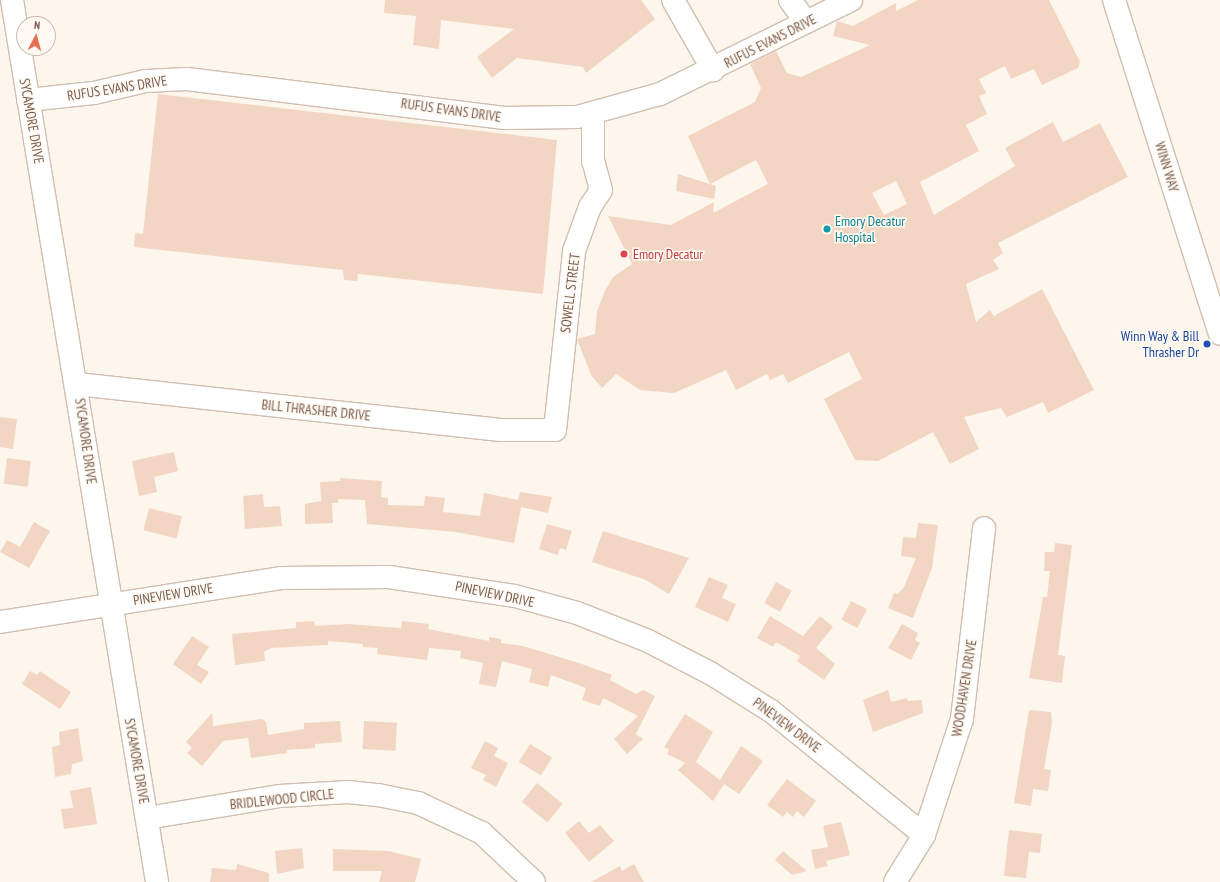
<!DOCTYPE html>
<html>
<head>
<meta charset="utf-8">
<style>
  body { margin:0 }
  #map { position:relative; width:1220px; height:882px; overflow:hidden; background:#fdf6ec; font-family:"PT Sans Narrow",sans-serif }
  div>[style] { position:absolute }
  .building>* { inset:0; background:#f3d5c3; transform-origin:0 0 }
  .roads { filter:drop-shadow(1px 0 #d1beb0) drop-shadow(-1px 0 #d1beb0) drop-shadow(0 1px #d1beb0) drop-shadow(0 -1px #d1beb0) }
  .minor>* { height:22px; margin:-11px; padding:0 11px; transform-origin:11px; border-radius:11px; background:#fff }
  .dots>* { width:11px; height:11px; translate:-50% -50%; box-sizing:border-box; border:2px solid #fffaf3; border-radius:50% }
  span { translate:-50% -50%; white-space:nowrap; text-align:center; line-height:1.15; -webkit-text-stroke:3px #fffaf3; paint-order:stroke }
  .street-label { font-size:14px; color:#7a5c4d }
  .culture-label { font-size:14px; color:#0d838f }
  .left { translate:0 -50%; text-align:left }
  .health-label { font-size:14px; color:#be3a42 }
  .transit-label { font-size:14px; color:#164399 }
  .right { translate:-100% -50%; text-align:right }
  .north { position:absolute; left:16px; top:16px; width:40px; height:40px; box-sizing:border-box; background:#fffaf3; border:1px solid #cabbb1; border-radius:50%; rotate:6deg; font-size:11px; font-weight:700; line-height:16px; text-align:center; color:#7a5c4d }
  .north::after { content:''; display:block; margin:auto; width:14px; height:18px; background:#e76f51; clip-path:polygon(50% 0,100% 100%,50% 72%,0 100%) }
</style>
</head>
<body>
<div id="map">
  <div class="building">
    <div style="clip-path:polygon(385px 0,641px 0,655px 19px,586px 73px,583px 67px,517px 58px,492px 78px,477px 57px,514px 29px,441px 20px,439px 49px,413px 45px,416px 16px,384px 13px)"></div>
    <div style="clip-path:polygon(evenodd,918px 0,1049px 0,1080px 62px,1078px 68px,1042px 85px,1034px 69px,1011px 79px,1005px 66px,979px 79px,986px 93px,979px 96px,987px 114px,966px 125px,979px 151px,920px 182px,934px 215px,1015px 166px,1005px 148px,1053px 122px,1063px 142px,1100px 123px,1128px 177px,998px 243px,1003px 253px,993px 260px,999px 269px,966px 284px,976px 322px,990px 310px,994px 316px,1042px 289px,1094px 390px,1048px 413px,1043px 402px,1007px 417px,1001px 408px,964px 417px,979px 449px,950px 464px,933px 432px,878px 461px,855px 460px,824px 399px,862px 379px,849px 352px,788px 383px,783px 374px,770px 380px,767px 374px,736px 390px,726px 370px,674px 393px,640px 390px,616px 374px,602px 388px,591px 375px,577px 339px,595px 334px,597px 311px,605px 291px,613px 277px,632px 264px,608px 216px,671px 225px,714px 202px,713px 213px,768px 184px,756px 160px,710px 184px,688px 136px,755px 102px,761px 88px,750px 64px,776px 51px,787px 73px,801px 77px,870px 45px,833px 36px,837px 21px,853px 26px,896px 3px,896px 11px,918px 0,896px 181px,907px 204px,884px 215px,872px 193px,896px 181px)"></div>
    <div style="clip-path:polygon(158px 94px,557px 140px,543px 294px,358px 274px,357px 281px,344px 280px,343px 270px,134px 247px,135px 233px,143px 234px)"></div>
    <div style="clip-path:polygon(678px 174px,716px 186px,714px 199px,676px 191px)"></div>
    <div style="clip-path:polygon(0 417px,17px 419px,13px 449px,0 447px)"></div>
    <div style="clip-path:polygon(174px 452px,178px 471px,154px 477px,157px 492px,139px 496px,132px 461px)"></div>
    <div style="left:7px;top:458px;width:24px;height:26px;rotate:7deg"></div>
    <div style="clip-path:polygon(340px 478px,382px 481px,381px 497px,388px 498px,388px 505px,424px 506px,425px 496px,445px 498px,443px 512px,480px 516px,484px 493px,518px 500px,520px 492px,552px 497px,548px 513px,521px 507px,514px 543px,456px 532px,367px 524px,365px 500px,338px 499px,338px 503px,332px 503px,333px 523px,305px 524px,305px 504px,321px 501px,320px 482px,340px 481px)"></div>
    <div style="clip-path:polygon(263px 494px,264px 507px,280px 506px,282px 526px,245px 529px,243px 496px)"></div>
    <div style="left:149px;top:508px;width:34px;height:23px;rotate:14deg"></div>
    <div style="clip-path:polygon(34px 522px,50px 531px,29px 568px,0 552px,7px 540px,20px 547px)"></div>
    <div style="clip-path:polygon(918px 523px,938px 525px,932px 568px,913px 618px,888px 608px,894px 593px,898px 594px,904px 587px,916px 558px,901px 556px,903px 537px,916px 538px)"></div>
    <div style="clip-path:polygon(547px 524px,572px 531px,566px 550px,560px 548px,558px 555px,539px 549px)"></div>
    <div style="clip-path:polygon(603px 531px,689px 558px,669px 594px,646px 580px,592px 562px)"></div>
    <div style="clip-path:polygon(1055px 543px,1072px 545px,1058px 655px,1065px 656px,1062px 683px,1029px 678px,1043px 597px,1047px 597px,1050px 571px,1044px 571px,1045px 552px,1054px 552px)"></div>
    <div style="clip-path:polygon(709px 577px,728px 585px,722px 598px,736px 604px,728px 622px,695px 607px)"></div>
    <div style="left:776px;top:582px;width:18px;height:24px;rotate:29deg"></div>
    <div style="left:851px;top:601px;width:18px;height:21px;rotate:27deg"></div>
    <div style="clip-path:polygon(770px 616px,803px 636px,820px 616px,833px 627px,816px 648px,835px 664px,824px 680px,797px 661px,800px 656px,776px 642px,773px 647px,757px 638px)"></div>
    <div style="clip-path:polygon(314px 621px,315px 626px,348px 624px,401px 628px,402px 621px,429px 624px,428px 629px,489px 641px,489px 637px,501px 639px,501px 643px,523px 646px,579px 663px,612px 675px,610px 680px,636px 694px,643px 690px,655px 696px,636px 734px,643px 739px,627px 754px,614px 739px,638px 716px,603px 698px,600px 706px,582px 700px,586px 688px,551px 675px,548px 687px,529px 682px,532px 669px,502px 661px,496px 687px,479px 684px,483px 663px,460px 658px,461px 651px,429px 648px,427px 660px,377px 654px,378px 648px,363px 647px,363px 644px,328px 641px,328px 645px,271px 648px,264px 652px,265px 661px,235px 665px,232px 634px,296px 628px,296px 622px)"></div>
    <div style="clip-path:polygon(902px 624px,918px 633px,915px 640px,920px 643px,911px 660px,888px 648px)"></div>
    <div style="clip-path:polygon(192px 636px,209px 647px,197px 665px,209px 672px,201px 684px,173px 664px)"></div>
    <div style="clip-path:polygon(30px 671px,37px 675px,40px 671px,71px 692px,60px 709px,22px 684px)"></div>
    <div style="clip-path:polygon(888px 690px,891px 702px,907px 698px,908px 701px,922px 700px,923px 713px,873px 732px,863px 700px)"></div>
    <div style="clip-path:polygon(1029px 710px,1051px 712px,1052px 723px,1044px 769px,1051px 770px,1048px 791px,1033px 789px,1031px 806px,1014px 803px)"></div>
    <div style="clip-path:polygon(212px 713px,213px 726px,262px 719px,266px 722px,268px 735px,304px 729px,304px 723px,340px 721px,342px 742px,315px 744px,315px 748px,287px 750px,287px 753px,251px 758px,248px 738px,223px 741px,202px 766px,187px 753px,192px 748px,186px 742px)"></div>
    <div style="clip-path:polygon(685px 714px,713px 732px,696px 762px,720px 780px,741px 746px,763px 761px,739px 794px,724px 784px,713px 801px,678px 770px,685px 763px,667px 754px,669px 750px,664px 747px)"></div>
    <div style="left:364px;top:721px;width:33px;height:28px;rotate:3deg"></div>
    <div style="clip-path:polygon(78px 728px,83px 761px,72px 764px,71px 774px,55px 777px,52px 747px,60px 745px,59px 732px)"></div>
    <div style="clip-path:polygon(485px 741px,498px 748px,494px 756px,508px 763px,496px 787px,483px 780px,486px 775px,471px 768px)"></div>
    <div style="left:530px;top:744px;width:26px;height:21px;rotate:32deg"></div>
    <div style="clip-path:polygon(787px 779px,816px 801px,804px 817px,797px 811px,793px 817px,787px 812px,783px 817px,767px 805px)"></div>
    <div style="left:537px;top:783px;width:33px;height:24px;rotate:39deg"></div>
    <div style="clip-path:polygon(91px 787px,97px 824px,64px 829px,61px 809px,73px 808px,70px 791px)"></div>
    <div style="clip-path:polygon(579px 821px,589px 833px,600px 825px,614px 841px,589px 862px,565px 833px)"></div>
    <div style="clip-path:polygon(841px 822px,850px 855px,826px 861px,828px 866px,815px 869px,811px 850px,828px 847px,823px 826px)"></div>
    <div style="clip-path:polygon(1009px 830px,1042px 834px,1040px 853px,1029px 852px,1026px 878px,1004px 876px)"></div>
    <div style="clip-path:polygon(302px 848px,304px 868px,277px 874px,275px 851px)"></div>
    <div style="clip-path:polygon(333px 849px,388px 851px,421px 859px,415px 882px,379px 882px,382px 871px,333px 871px)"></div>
    <div style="clip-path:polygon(783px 851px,807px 871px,792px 875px,775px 860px)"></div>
    <div style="clip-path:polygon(237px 864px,269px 873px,269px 882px,210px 882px,212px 868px,236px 870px)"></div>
    <div style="clip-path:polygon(634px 864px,644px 882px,591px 882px,620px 866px,622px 871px)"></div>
  </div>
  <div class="roads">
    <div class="minor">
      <div style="left:12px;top:0;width:894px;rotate:80.66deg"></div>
      <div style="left:673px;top:0;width:81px;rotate:60.3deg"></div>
      <div style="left:790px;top:0;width:27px;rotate:54deg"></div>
      <div style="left:1114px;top:0;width:350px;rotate:72.4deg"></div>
      <div style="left:28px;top:100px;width:66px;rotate:-6.1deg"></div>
      <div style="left:94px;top:93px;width:53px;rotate:-13deg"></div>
      <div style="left:146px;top:81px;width:41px;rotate:-2.8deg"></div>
      <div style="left:187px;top:79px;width:318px;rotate:7deg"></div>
      <div style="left:503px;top:118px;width:74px;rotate:-0.8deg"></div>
      <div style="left:577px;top:117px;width:86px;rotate:-15.5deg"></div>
      <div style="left:660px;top:94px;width:213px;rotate:-26.2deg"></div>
      <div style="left:77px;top:384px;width:426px;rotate:6.2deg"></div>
      <div style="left:501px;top:430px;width:54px"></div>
      <div style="left:555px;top:430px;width:180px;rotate:-83.9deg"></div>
      <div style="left:574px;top:251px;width:47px;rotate:-70deg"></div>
      <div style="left:590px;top:207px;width:20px;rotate:-57deg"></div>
      <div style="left:601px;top:190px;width:30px;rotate:-105deg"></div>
      <div style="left:593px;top:161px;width:46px;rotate:-90deg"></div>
      <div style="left:0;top:622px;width:284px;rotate:-8.9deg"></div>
      <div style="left:281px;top:578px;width:108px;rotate:-0.5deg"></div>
      <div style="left:389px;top:577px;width:127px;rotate:8.6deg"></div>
      <div style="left:515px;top:596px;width:64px;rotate:15.3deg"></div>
      <div style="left:577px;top:613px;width:76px;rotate:21.5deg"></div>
      <div style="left:648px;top:641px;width:70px;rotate:27.3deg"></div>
      <div style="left:710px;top:673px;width:72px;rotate:31.9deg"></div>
      <div style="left:771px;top:711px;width:197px;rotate:39deg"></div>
      <div style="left:147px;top:818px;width:135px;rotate:-9.4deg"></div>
      <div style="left:280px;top:796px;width:68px;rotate:-3.4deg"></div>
      <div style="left:348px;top:792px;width:30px;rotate:6deg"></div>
      <div style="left:378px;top:795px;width:41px;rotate:11.3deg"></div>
      <div style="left:418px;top:803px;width:71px;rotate:25.1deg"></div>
      <div style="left:482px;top:833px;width:71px;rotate:43.3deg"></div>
      <div style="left:895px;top:882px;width:55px;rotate:-58.3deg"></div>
      <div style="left:924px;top:835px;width:122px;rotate:-71.9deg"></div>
      <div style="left:962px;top:719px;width:192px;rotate:-83.4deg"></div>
    </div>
  </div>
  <div class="dots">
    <div style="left:827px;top:229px;background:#0f9aa8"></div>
    <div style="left:624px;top:254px;background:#e0444e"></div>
    <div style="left:1207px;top:344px;background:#1a4fb4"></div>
  </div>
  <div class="street-label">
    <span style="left:770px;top:41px;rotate:-27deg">RUFUS EVANS DRIVE</span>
    <span style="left:117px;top:88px;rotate:-9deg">RUFUS EVANS DRIVE</span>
    <span style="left:451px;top:110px;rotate:8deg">RUFUS EVANS DRIVE</span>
    <span style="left:32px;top:121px;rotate:80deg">SYCAMORE DRIVE</span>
    <span style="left:1167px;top:167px;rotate:73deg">WINN WAY</span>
    <span style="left:570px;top:293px;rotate:-83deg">SOWELL STREET</span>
    <span style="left:316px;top:410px;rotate:6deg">BILL THRASHER DRIVE</span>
    <span style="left:86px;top:441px;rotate:82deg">SYCAMORE DRIVE</span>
    <span style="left:173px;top:594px;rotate:-9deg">PINEVIEW DRIVE</span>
    <span style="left:495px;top:594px;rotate:12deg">PINEVIEW DRIVE</span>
    <span style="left:964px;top:688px;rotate:-81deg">WOODHAVEN DRIVE</span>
    <span style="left:787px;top:725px;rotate:37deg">PINEVIEW DRIVE</span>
    <span style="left:137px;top:761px;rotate:80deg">SYCAMORE DRIVE</span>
    <span style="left:282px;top:799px;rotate:-6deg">BRIDLEWOOD CIRCLE</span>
  </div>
  <div class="culture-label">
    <span class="left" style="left:835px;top:229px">Emory Decatur<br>Hospital</span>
  </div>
  <div class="health-label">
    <span class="left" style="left:633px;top:254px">Emory Decatur</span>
  </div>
  <div class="transit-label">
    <span class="right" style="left:1199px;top:344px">Winn Way &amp; Bill<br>Thrasher Dr</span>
  </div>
  <div class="north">N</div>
</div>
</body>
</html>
